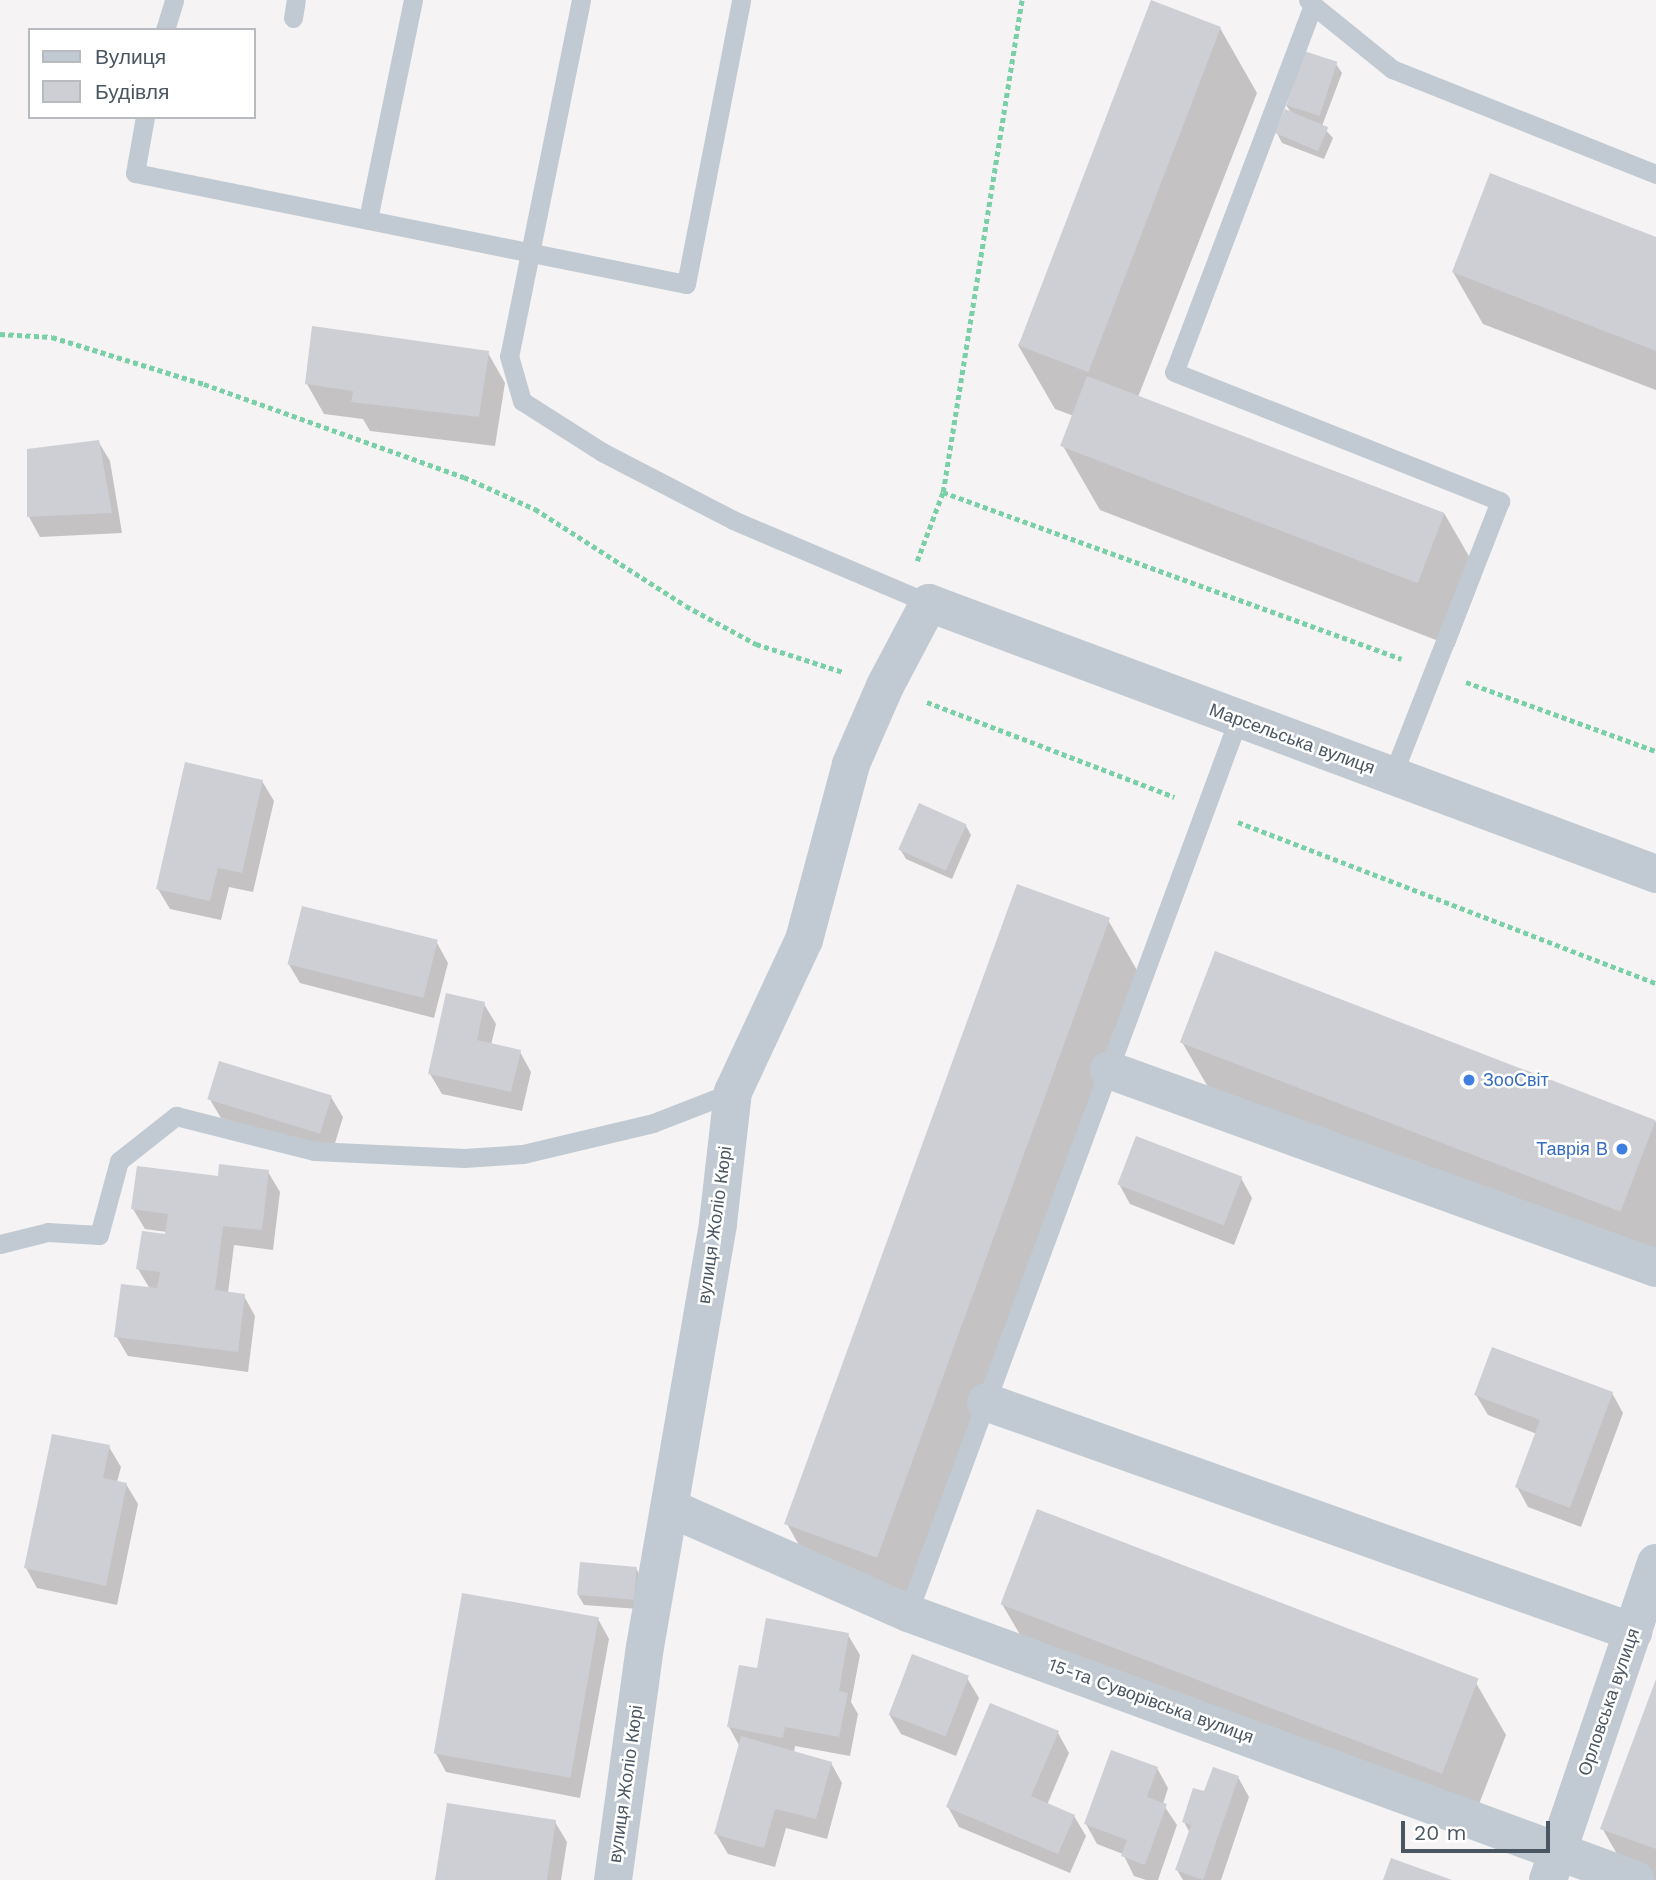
<!DOCTYPE html>
<html>
<head>
<meta charset="utf-8">
<style>
  body { margin:0 }
  #map { position:relative; width:1656px; height:1880px; overflow:hidden; background:#f5f3f3; font-family:"Work Sans",sans-serif }
  div>[style] { position:absolute }
  .shadow>* { inset:0; background:#0003 }
  .building>* { inset:0; background:#cdcfd5; transform-origin:0 0 }
  .path>* { height:4.5px; margin-top:-2.25px; transform-origin:0; background:repeating-linear-gradient(90deg,#7ad0a6 0 5px,transparent 0 8.5px) }
  .service>* { height:19px; margin:-9.5px; padding:0 9.5px; transform-origin:9.5px; border-radius:9.5px; background:#c1cad2 }
  .minor>* { height:38px; margin:-19px; padding:0 19px; transform-origin:19px; border-radius:19px; background:#c1cad2 }
  .dots>* { width:19px; height:19px; translate:-50% -50%; box-sizing:border-box; border:4px solid #fff; border-radius:50% }
  span { translate:-50% -50%; white-space:nowrap; text-align:center; line-height:1.15; -webkit-text-stroke:5px #fff; paint-order:stroke }
  .street-label { font-size:18px; color:#4a5661 }
  .shop-label { font-size:18px; color:#366cbe }
  .left { translate:0 -50%; text-align:left }
  .right { translate:-100% -50%; text-align:right }
  .legend { position:absolute; left:28px; top:28px; width:228px; height:91px; box-sizing:border-box; background:#fff; border:2px solid #b7bbc0; margin:0; padding:9px 12px; list-style:none; font-size:21px; color:#4a5661 }
  .legend li { display:flex; align-items:center; gap:14px; height:35px }
  .legend b { width:35px; border:2px solid #b7bbc0 }
  .scale { position:absolute; left:1401px; top:1821px; width:149px; height:32px; box-sizing:border-box; border:4px solid #4a5661; border-top:0; padding-left:9px; font-size:21px; line-height:24px; white-space:nowrap; color:#4a5661; -webkit-text-stroke:5px #fff; paint-order:stroke }
</style>
</head>
<body>
<div id="map">
  <div class="shadow">
    <div style="clip-path:polygon(1220px 28px,1257px 93px,1138px 397px,1444px 513px,1481px 577px,1454px 647px,1100px 510px,1063px 446px,1074px 416px,1055px 409px,1018px 345px)"></div>
    <div style="clip-path:polygon(1336px 64px,1342px 73px,1322px 126px,1333px 138px,1324px 159px,1282px 143px,1277px 133px,1292px 114px,1286px 105px)"></div>
    <div style="clip-path:polygon(1656px 238px,1656px 390px,1483px 324px,1453px 272px)"></div>
    <div style="clip-path:polygon(488px 353px,505px 383px,495px 446px,370px 431px,363px 419px,324px 414px,307px 384px)"></div>
    <div style="clip-path:polygon(98px 441px,110px 461px,122px 533px,40px 537px,29px 517px)"></div>
    <div style="clip-path:polygon(262px 781px,274px 801px,253px 892px,229px 887px,221px 920px,170px 909px,158px 889px)"></div>
    <div style="clip-path:polygon(966px 826px,971px 835px,952px 879px,906px 859px,900px 849px)"></div>
    <div style="clip-path:polygon(1108px 920px,1138px 972px,907px 1608px,816px 1575px,787px 1524px)"></div>
    <div style="clip-path:polygon(437px 943px,448px 963px,434px 1018px,300px 983px,288px 963px)"></div>
    <div style="clip-path:polygon(484px 1004px,496px 1024px,491px 1045px,520px 1052px,531px 1072px,522px 1111px,442px 1094px,430px 1074px)"></div>
    <div style="clip-path:polygon(1182px 1042px,1656px 1122px,1656px 1264px,1212px 1094px)"></div>
    <div style="clip-path:polygon(331px 1097px,343px 1117px,332px 1153px,221px 1118px,209px 1098px)"></div>
    <div style="clip-path:polygon(268px 1172px,280px 1192px,273px 1250px,234px 1245px,228px 1293px,244px 1296px,255px 1316px,248px 1372px,128px 1356px,116px 1336px,150px 1289px,138px 1269px,167px 1232px,145px 1229px,133px 1209px,219px 1178px)"></div>
    <div style="clip-path:polygon(1241px 1178px,1252px 1198px,1234px 1245px,1130px 1204px,1119px 1184px)"></div>
    <div style="clip-path:polygon(1612px 1393px,1623px 1413px,1581px 1527px,1528px 1507px,1517px 1487px,1537px 1434px,1488px 1415px,1476px 1395px)"></div>
    <div style="clip-path:polygon(109px 1447px,121px 1467px,117px 1482px,126px 1484px,138px 1504px,117px 1605px,37px 1588px,26px 1568px)"></div>
    <div style="clip-path:polygon(636px 1568px,641px 1578px,639px 1609px,584px 1605px,578px 1595px)"></div>
    <div style="clip-path:polygon(1002px 1604px,1476px 1683px,1506px 1735px,1470px 1827px,1032px 1655px)"></div>
    <div style="clip-path:polygon(598px 1619px,609px 1639px,580px 1798px,446px 1772px,435px 1752px)"></div>
    <div style="clip-path:polygon(848px 1635px,860px 1655px,851px 1702px,858px 1714px,850px 1756px,795px 1746px,794px 1753px,831px 1763px,842px 1783px,827px 1839px,786px 1828px,775px 1867px,728px 1854px,716px 1834px,740px 1747px,729px 1727px,759px 1670px)"></div>
    <div style="clip-path:polygon(967px 1678px,979px 1698px,956px 1756px,901px 1734px,889px 1714px)"></div>
    <div style="clip-path:polygon(1656px 1683px,1656px 1880px,1632px 1880px,1602px 1828px)"></div>
    <div style="clip-path:polygon(1058px 1733px,1069px 1753px,1047px 1805px,1074px 1816px,1086px 1836px,1070px 1873px,959px 1827px,948px 1807px)"></div>
    <div style="clip-path:polygon(1157px 1768px,1168px 1788px,1163px 1804px,1177px 1825px,1158px 1880px,1146px 1880px,1134px 1876px,1123px 1854px,1097px 1844px,1086px 1824px)"></div>
    <div style="clip-path:polygon(1238px 1777px,1249px 1797px,1221px 1880px,1183px 1880px,1177px 1870px,1190px 1833px,1184px 1822px,1206px 1794px)"></div>
    <div style="clip-path:polygon(555px 1822px,567px 1842px,561px 1880px,437px 1880px)"></div>
  </div>
  <div class="building">
    <div style="left:1151px;top:0;width:75px;height:370px;rotate:21deg"></div>
    <div style="left:1304px;top:51px;width:35px;height:57px;rotate:18deg"></div>
    <div style="left:1285px;top:109px;width:47px;height:26px;rotate:23deg"></div>
    <div style="clip-path:polygon(1490px 173px,1656px 237px,1656px 351px,1452px 272px)"></div>
    <div style="clip-path:polygon(312px 326px,489px 351px,479px 417px,351px 402px,353px 391px,305px 384px)"></div>
    <div style="left:1087px;top:376px;width:383px;height:75px;rotate:21deg"></div>
    <div style="clip-path:polygon(99px 440px,112px 513px,27px 517px,27px 449px)"></div>
    <div style="clip-path:polygon(185px 762px,263px 780px,242px 873px,218px 868px,210px 901px,156px 889px)"></div>
    <div style="left:919px;top:803px;width:52px;height:51px;rotate:24deg"></div>
    <div style="left:1017px;top:884px;width:99px;height:681px;rotate:20deg"></div>
    <div style="left:302px;top:906px;width:140px;height:60px;rotate:14deg"></div>
    <div style="left:1215px;top:951px;width:472px;height:98px;rotate:21deg"></div>
    <div style="clip-path:polygon(446px 993px,485px 1002px,477px 1040px,521px 1050px,511px 1092px,428px 1074px)"></div>
    <div style="left:219px;top:1061px;width:118px;height:40px;rotate:17deg"></div>
    <div style="left:1136px;top:1136px;width:114px;height:52px;rotate:21deg"></div>
    <div style="clip-path:polygon(219px 1164px,269px 1170px,262px 1230px,223px 1226px,215px 1290px,245px 1294px,238px 1352px,114px 1337px,121px 1284px,157px 1288px,160px 1272px,136px 1269px,142px 1231px,165px 1234px,168px 1214px,131px 1209px,137px 1166px,218px 1176px)"></div>
    <div style="clip-path:polygon(1492px 1347px,1613px 1392px,1570px 1508px,1515px 1487px,1540px 1420px,1474px 1395px)"></div>
    <div style="clip-path:polygon(52px 1434px,110px 1445px,103px 1478px,127px 1483px,106px 1586px,24px 1568px)"></div>
    <div style="left:1037px;top:1509px;width:473px;height:102px;rotate:21deg"></div>
    <div style="left:580px;top:1562px;width:57px;height:33px;rotate:5deg"></div>
    <div style="left:462px;top:1593px;width:139px;height:163px;rotate:10deg"></div>
    <div style="clip-path:polygon(766px 1618px,849px 1633px,839px 1691px,848px 1693px,839px 1737px,785px 1727px,783px 1738px,727px 1727px,739px 1665px,757px 1668px)"></div>
    <div style="left:912px;top:1654px;width:61px;height:65px;rotate:21deg"></div>
    <div style="clip-path:polygon(1656px 1679px,1656px 1849px,1600px 1829px)"></div>
    <div style="clip-path:polygon(990px 1703px,1059px 1731px,1031px 1796px,1075px 1815px,1058px 1854px,946px 1807px)"></div>
    <div style="clip-path:polygon(741px 1736px,832px 1762px,816px 1819px,775px 1809px,764px 1848px,714px 1834px)"></div>
    <div style="clip-path:polygon(1111px 1750px,1158px 1767px,1147px 1797px,1167px 1804px,1145px 1865px,1121px 1856px,1127px 1840px,1084px 1824px)"></div>
    <div style="clip-path:polygon(1213px 1767px,1239px 1776px,1203px 1880px,1175px 1870px,1191px 1825px,1182px 1822px,1193px 1788px,1204px 1791px)"></div>
    <div style="clip-path:polygon(447px 1803px,556px 1820px,547px 1880px,435px 1880px)"></div>
    <div style="clip-path:polygon(1391px 1858px,1452px 1880px,1383px 1880px)"></div>
  </div>
  <div class="path">
    <div style="left:0;top:334px;width:52px;rotate:3.3deg"></div>
    <div style="left:52px;top:337px;width:159px;rotate:17.2deg"></div>
    <div style="left:204px;top:384px;width:276px;rotate:19.7deg"></div>
    <div style="left:464px;top:477px;width:78px;rotate:24.3deg"></div>
    <div style="left:535px;top:509px;width:179px;rotate:32.7deg"></div>
    <div style="left:686px;top:606px;width:80px;rotate:28.5deg"></div>
    <div style="left:756px;top:644px;width:91px;rotate:17.8deg"></div>
    <div style="left:943px;top:492px;width:498px;rotate:-80.9deg"></div>
    <div style="left:917px;top:561px;width:74px;rotate:-69.4deg"></div>
    <div style="left:943px;top:492px;width:488px;rotate:20deg"></div>
    <div style="left:1466px;top:682px;width:202px;rotate:20deg"></div>
    <div style="left:927px;top:702px;width:265px;rotate:21deg"></div>
    <div style="left:1238px;top:822px;width:448px;rotate:21.1deg"></div>
  </div>
  <div class="service">
    <div style="left:581px;top:0;width:363px;rotate:101.4deg"></div>
    <div style="left:509px;top:356px;width:47px;rotate:73.9deg"></div>
    <div style="left:522px;top:401px;width:95px;rotate:32.5deg"></div>
    <div style="left:602px;top:452px;width:148px;rotate:27.4deg"></div>
    <div style="left:733px;top:520px;width:213px;rotate:23deg"></div>
    <div style="left:1308px;top:0;width:7px;rotate:45deg"></div>
    <div style="left:1313px;top:5px;width:392px;rotate:110.7deg"></div>
    <div style="left:1174px;top:372px;width:351px;rotate:21.6deg"></div>
    <div style="left:1500px;top:501px;width:296px;rotate:111.4deg"></div>
    <div style="left:1313px;top:5px;width:102px;rotate:39deg"></div>
    <div style="left:1392px;top:69px;width:284px;rotate:21.7deg"></div>
    <div style="left:293px;top:18px;width:18px;rotate:-81deg"></div>
    <div style="left:165px;top:30px;width:31px;rotate:-73deg"></div>
    <div style="left:145px;top:117px;width:57px;rotate:100.1deg"></div>
    <div style="left:135px;top:173px;width:562px;rotate:11.39deg"></div>
    <div style="left:686px;top:284px;width:289px;rotate:-79deg"></div>
    <div style="left:368px;top:219px;width:224px;rotate:-78.4deg"></div>
    <div style="left:0;top:1244px;width:49px;rotate:-14deg"></div>
    <div style="left:48px;top:1232px;width:51px;rotate:3.4deg"></div>
    <div style="left:99px;top:1235px;width:77px;rotate:-74.9deg"></div>
    <div style="left:119px;top:1161px;width:73px;rotate:-38.3deg"></div>
    <div style="left:176px;top:1116px;width:142px;rotate:14.2deg"></div>
    <div style="left:314px;top:1151px;width:150px;rotate:2.7deg"></div>
    <div style="left:464px;top:1158px;width:59px;rotate:-3.9deg"></div>
    <div style="left:523px;top:1154px;width:134px;rotate:-13.4deg"></div>
    <div style="left:653px;top:1123px;width:86px;rotate:-21.2deg"></div>
    <div style="left:908px;top:1613px;width:952px;rotate:-69.72deg"></div>
  </div>
  <div class="minor">
    <div style="left:1109px;top:1070px;width:582px;rotate:19.9deg"></div>
    <div style="left:986px;top:1402px;width:687px;rotate:19.57deg"></div>
    <div style="left:670px;top:1508px;width:260px;rotate:23.8deg"></div>
    <div style="left:908px;top:1613px;width:775px;rotate:20.14deg"></div>
    <div style="left:613px;top:1880px;width:235px;rotate:-82.2deg"></div>
    <div style="left:645px;top:1647px;width:430px;rotate:-80.2deg"></div>
    <div style="left:718px;top:1223px;width:132px;rotate:-83.5deg"></div>
    <div style="left:733px;top:1092px;width:168px;rotate:-65deg"></div>
    <div style="left:804px;top:940px;width:182px;rotate:-75deg"></div>
    <div style="left:851px;top:764px;width:85px;rotate:-66.4deg"></div>
    <div style="left:885px;top:686px;width:94px;rotate:-62.1deg"></div>
    <div style="left:929px;top:603px;width:776px;rotate:20.44deg"></div>
    <div style="left:1548px;top:1880px;width:335px;rotate:-71.2deg"></div>
  </div>
  <div class="dots">
    <div style="left:1469px;top:1080px;background:#3f7fe0"></div>
    <div style="left:1622px;top:1149px;background:#3f7fe0"></div>
  </div>
  <div class="street-label">
    <span style="left:1292px;top:739px;rotate:20deg">Марсельська вулиця</span>
    <span style="left:715px;top:1225px;rotate:-82deg">вулиця Жоліо Кюрі</span>
    <span style="left:1151px;top:1701px;rotate:20deg">15-та Суворівська вулиця</span>
    <span style="left:1609px;top:1702px;rotate:-71deg">Орловська вулиця</span>
    <span style="left:626px;top:1784px;rotate:-82deg">вулиця Жоліо Кюрі</span>
  </div>
  <div class="shop-label">
    <span class="left" style="left:1483px;top:1080px">ЗооСвіт</span>
    <span class="right" style="left:1608px;top:1149px">Таврія В</span>
  </div>
  <ul class="legend">
  <li><b style="height:9px;background:#c1cad2"></b>Вулиця</li>
  <li><b style="height:19px;background:#cdcfd5"></b>Будівля</li>
  </ul>
  <div class="scale">20 m</div>
</div>
</body>
</html>
